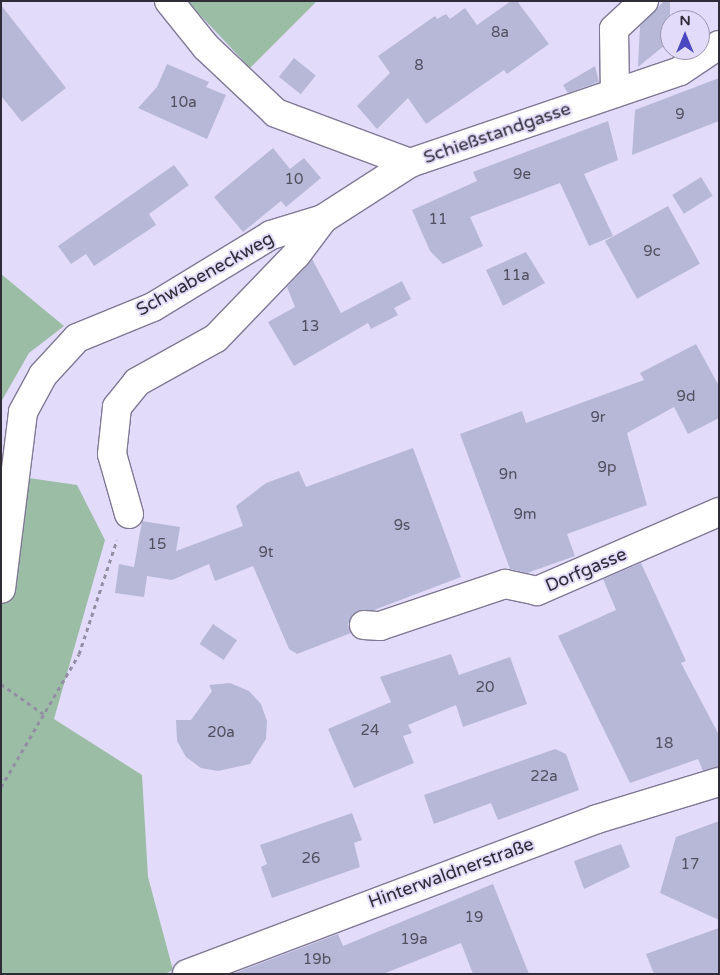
<!DOCTYPE html>
<html>
<head>
<meta charset="utf-8">
<style>
  body { margin:0 }
  #map { position:relative; width:720px; height:975px; overflow:hidden; background:#e3dbfa; font-family:"Varela Round",sans-serif }
  div>[style] { position:absolute }
  .green>* { inset:0; background:#9cbda5 }
  .building>* { inset:0; background:#b7b8d7; transform-origin:0 0 }
  .path>* { height:3px; margin-top:-1.5px; transform-origin:0; background:repeating-linear-gradient(90deg,#948ea5 0 4px,transparent 0 8px) }
  .roads { filter:drop-shadow(1px 0 #807995) drop-shadow(-1px 0 #807995) drop-shadow(0 1px #807995) drop-shadow(0 -1px #807995) }
  .minor>* { height:28px; margin:-14px; padding:0 14px; transform-origin:14px; border-radius:14px; background:#fff }
  span { translate:-50% -50%; white-space:nowrap; text-align:center; line-height:1.15; -webkit-text-stroke:4px #e3dbfa; paint-order:stroke }
  .number-label { font-size:15px; color:#514f60 }
  .number-label span { -webkit-text-stroke-width:0 }
  .street-label { font-size:18px; color:#2f2c38 }
  .frame { position:absolute; inset:0; border:2px solid #2f2c38; pointer-events:none }
  .north { position:absolute; left:660px; top:10px; width:50px; height:50px; box-sizing:border-box; background:#e3dbfa; border:1px solid #9b95ac; border-radius:50%; rotate:0deg; font-size:14px; font-weight:700; line-height:20px; text-align:center; color:#2f2c38 }
  .north::after { content:''; display:block; margin:auto; width:18px; height:22px; background:#4c48bf; clip-path:polygon(50% 0,100% 100%,50% 72%,0 100%) }
</style>
</head>
<body>
<div id="map">
  <div class="green">
    <div style="clip-path:polygon(187px 1px,317px 1px,250px 68px)"></div>
    <div style="clip-path:polygon(1px 274px,64px 326px,29px 353px,1px 402px)"></div>
    <div style="clip-path:polygon(1px 474px,77px 485px,105px 540px,54px 719px,142px 775px,148px 877px,173px 970px,165px 974px,1px 974px)"></div>
  </div>
  <div class="building">
    <div style="clip-path:polygon(511px 1px,517px 1px,549px 44px,507px 74px,504px 70px,426px 124px,408px 98px,377px 129px,357px 106px,390px 73px,378px 56px,435px 16px,437px 19px,446px 14px,450px 19px,465px 8px,477px 25px)"></div>
    <div style="clip-path:polygon(664px 1px,670px 1px,670px 41px,638px 67px,640px 26px)"></div>
    <div style="clip-path:polygon(1px 5px,66px 88px,22px 122px,1px 96px)"></div>
    <div style="left:294px;top:58px;width:28px;height:24px;rotate:39deg"></div>
    <div style="clip-path:polygon(167px 64px,209px 82px,206px 87px,226px 95px,207px 139px,138px 108px,157px 87px)"></div>
    <div style="clip-path:polygon(595px 66px,599px 82px,568px 93px,563px 85px)"></div>
    <div style="clip-path:polygon(719px 78px,719px 121px,632px 155px,635px 110px)"></div>
    <div style="clip-path:polygon(608px 121px,618px 160px,584px 174px,613px 236px,589px 246px,560px 183px,470px 217px,483px 246px,443px 264px,430px 251px,412px 210px,477px 181px,473px 172px)"></div>
    <div style="clip-path:polygon(273px 148px,290px 169px,304px 158px,321px 178px,286px 207px,281px 201px,243px 232px,214px 197px)"></div>
    <div style="clip-path:polygon(174px 165px,189px 185px,149px 214px,156px 225px,94px 266px,86px 254px,71px 264px,58px 246px)"></div>
    <div style="left:701px;top:177px;width:22px;height:34px;rotate:58deg"></div>
    <div style="left:668px;top:206px;width:66px;height:72px;rotate:61deg"></div>
    <div style="clip-path:polygon(526px 252px,545px 283px,503px 306px,486px 270px)"></div>
    <div style="clip-path:polygon(312px 259px,341px 313px,402px 281px,411px 299px,394px 308px,398px 315px,371px 329px,368px 323px,294px 366px,268px 322px,295px 307px,287px 287px)"></div>
    <div style="clip-path:polygon(696px 344px,719px 386px,719px 418px,688px 434px,674px 407px,627px 433px,647px 505px,567px 534px,575px 556px,527px 573px,510px 569px,460px 434px,522px 411px,526px 423px,644px 380px,640px 373px)"></div>
    <div style="clip-path:polygon(413px 448px,461px 577px,374px 610px,357px 611px,348px 624px,351px 633px,297px 654px,289px 649px,253px 566px,215px 581px,209px 564px,172px 580px,147px 576px,144px 597px,115px 593px,119px 564px,134px 567px,142px 521px,180px 527px,176px 551px,243px 526px,236px 506px,266px 483px,299px 471px,306px 487px)"></div>
    <div style="clip-path:polygon(641px 563px,686px 661px,681px 663px,719px 735px,719px 767px,703px 771px,698px 759px,630px 783px,558px 636px,616px 610px,603px 579px)"></div>
    <div style="left:213px;top:624px;width:29px;height:24px;rotate:34deg"></div>
    <div style="clip-path:polygon(451px 654px,459px 675px,510px 657px,527px 704px,463px 727px,456px 705px,408px 725px,412px 733px,403px 736px,414px 763px,354px 788px,328px 729px,391px 702px,380px 677px)"></div>
    <div style="clip-path:polygon(230px 683px,249px 691px,261px 704px,267px 721px,266px 739px,250px 764px,218px 771px,201px 768px,186px 757px,177px 741px,176px 720px,191px 720px,212px 691px,209px 685px)"></div>
    <div style="clip-path:polygon(555px 749px,566px 754px,579px 790px,498px 820px,491px 803px,434px 824px,424px 795px)"></div>
    <div style="clip-path:polygon(352px 813px,362px 840px,354px 843px,360px 867px,272px 898px,261px 867px,267px 864px,260px 845px)"></div>
    <div style="clip-path:polygon(719px 821px,719px 920px,660px 893px,676px 837px)"></div>
    <div style="clip-path:polygon(621px 844px,630px 867px,584px 889px,574px 861px)"></div>
    <div style="clip-path:polygon(493px 884px,529px 974px,473px 974px,461px 943px,383px 974px,232px 974px,338px 934px,343px 946px)"></div>
    <div style="clip-path:polygon(719px 928px,719px 974px,654px 974px,646px 954px)"></div>
  </div>
  <div class="path">
    <div style="left:1px;top:684px;width:54px;rotate:35.2deg"></div>
    <div style="left:1px;top:787px;width:154px;rotate:-59.6deg"></div>
    <div style="left:79px;top:654px;width:120px;rotate:-71.6deg"></div>
  </div>
  <div class="roads">
    <div class="minor">
      <div style="left:169px;top:1px;width:59px;rotate:51.2deg"></div>
      <div style="left:206px;top:47px;width:96px;rotate:43.3deg"></div>
      <div style="left:276px;top:113px;width:143px;rotate:20.5deg"></div>
      <div style="left:615px;top:93px;width:64px;rotate:-90.9deg"></div>
      <div style="left:614px;top:29px;width:41px;rotate:-43deg"></div>
      <div style="left:129px;top:514px;width:62px;rotate:-105.8deg"></div>
      <div style="left:112px;top:454px;width:47px;rotate:-83.9deg"></div>
      <div style="left:117px;top:407px;width:32px;rotate:-51deg"></div>
      <div style="left:137px;top:382px;width:90px;rotate:-29.1deg"></div>
      <div style="left:216px;top:338px;width:115px;rotate:-46.1deg"></div>
      <div style="left:296px;top:255px;width:45px;rotate:-53.1deg"></div>
      <div style="left:1px;top:589px;width:178px;rotate:-82.9deg"></div>
      <div style="left:23px;top:412px;width:42px;rotate:-61.6deg"></div>
      <div style="left:43px;top:375px;width:50px;rotate:-47.4deg"></div>
      <div style="left:77px;top:338px;width:82px;rotate:-22.2deg"></div>
      <div style="left:153px;top:307px;width:138px;rotate:-31.4deg"></div>
      <div style="left:271px;top:235px;width:54px;rotate:-17.1deg"></div>
      <div style="left:323px;top:219px;width:103px;rotate:-32.8deg"></div>
      <div style="left:410px;top:163px;width:285px;rotate:-18.8deg"></div>
      <div style="left:680px;top:71px;width:47px;rotate:-33.7deg"></div>
      <div style="left:364px;top:625px;width:16px;rotate:4deg"></div>
      <div style="left:380px;top:626px;width:132px;rotate:-18.6deg"></div>
      <div style="left:505px;top:584px;width:33px;rotate:12deg"></div>
      <div style="left:537px;top:591px;width:198px;rotate:-23.5deg"></div>
      <div style="left:187px;top:974px;width:438px;rotate:-20.7deg"></div>
      <div style="left:597px;top:819px;width:127px;rotate:-16.9deg"></div>
    </div>
  </div>
  <div class="number-label">
    <span style="left:500px;top:33px">8a</span>
    <span style="left:419px;top:66px">8</span>
    <span style="left:183px;top:103px">10a</span>
    <span style="left:680px;top:115px">9</span>
    <span style="left:522px;top:175px">9e</span>
    <span style="left:294px;top:180px">10</span>
    <span style="left:438px;top:220px">11</span>
    <span style="left:652px;top:252px">9c</span>
    <span style="left:516px;top:276px">11a</span>
    <span style="left:310px;top:327px">13</span>
    <span style="left:686px;top:397px">9d</span>
    <span style="left:598px;top:418px">9r</span>
    <span style="left:607px;top:468px">9p</span>
    <span style="left:508px;top:475px">9n</span>
    <span style="left:525px;top:515px">9m</span>
    <span style="left:402px;top:526px">9s</span>
    <span style="left:157px;top:545px">15</span>
    <span style="left:266px;top:553px">9t</span>
    <span style="left:485px;top:688px">20</span>
    <span style="left:370px;top:731px">24</span>
    <span style="left:221px;top:733px">20a</span>
    <span style="left:664px;top:744px">18</span>
    <span style="left:544px;top:777px">22a</span>
    <span style="left:311px;top:859px">26</span>
    <span style="left:690px;top:865px">17</span>
    <span style="left:474px;top:918px">19</span>
    <span style="left:414px;top:940px">19a</span>
    <span style="left:317px;top:960px">19b</span>
  </div>
  <div class="street-label">
    <span style="left:497px;top:133px;rotate:-19deg">Schießstandgasse</span>
    <span style="left:205px;top:274px;rotate:-29deg">Schwabeneckweg</span>
    <span style="left:586px;top:570px;rotate:-23deg">Dorfgasse</span>
    <span style="left:451px;top:873px;rotate:-20deg">Hinterwaldnerstraße</span>
  </div>
  <div class="frame"></div>
  <div class="north">N</div>
</div>
</body>
</html>
